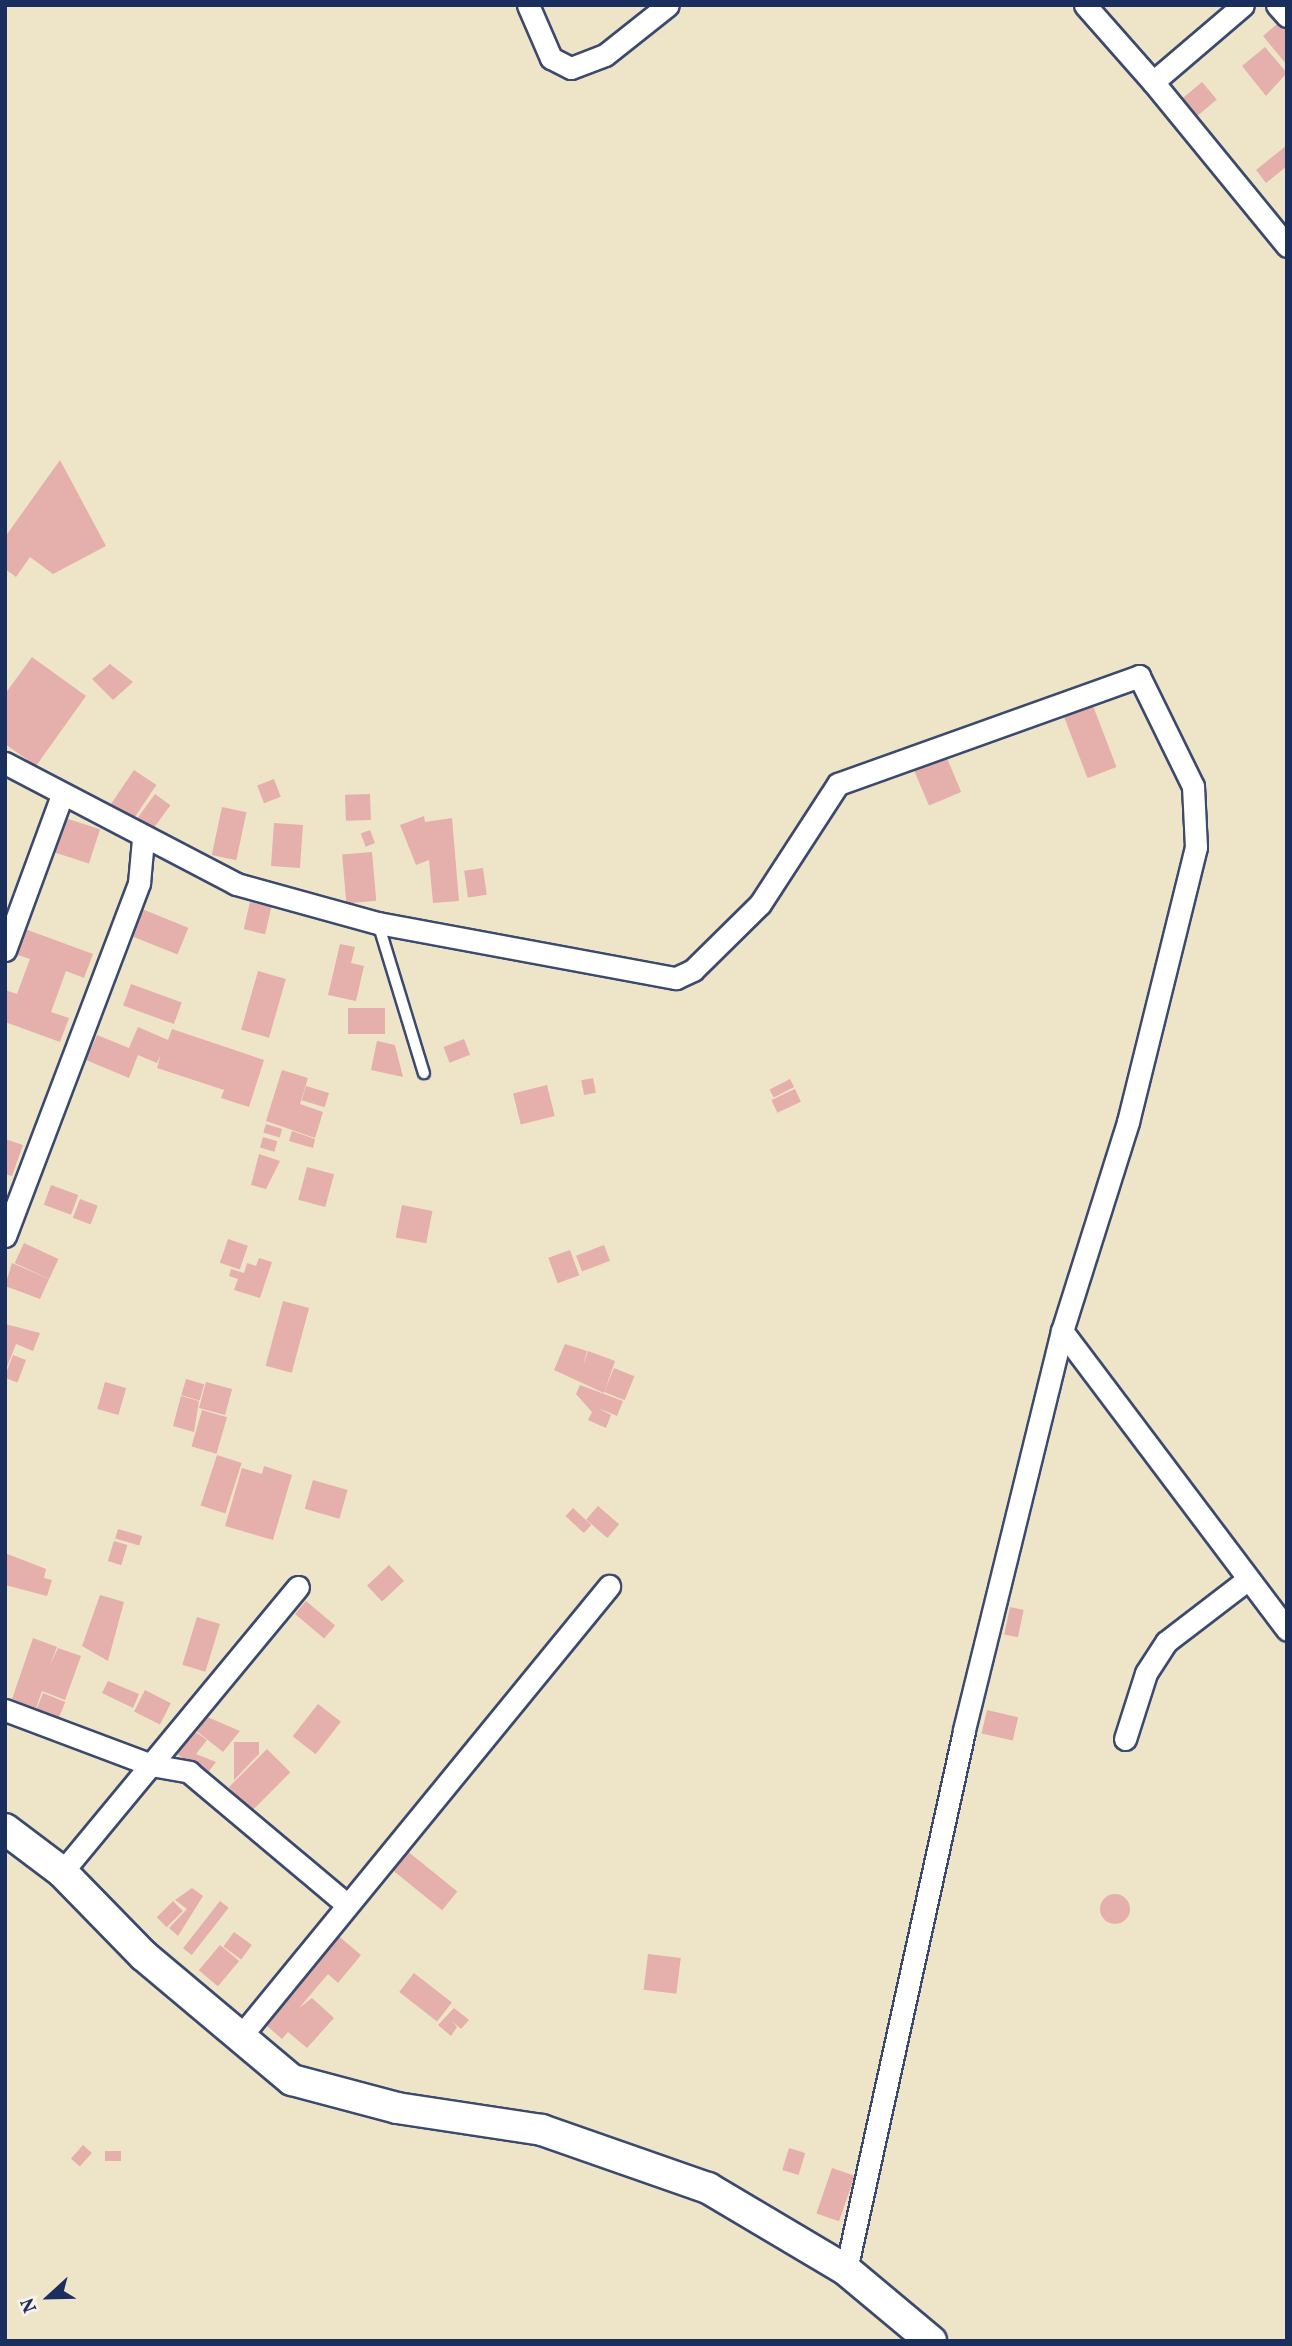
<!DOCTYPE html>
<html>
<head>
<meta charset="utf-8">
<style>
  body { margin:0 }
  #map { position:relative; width:1292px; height:2346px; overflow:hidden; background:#eee5c8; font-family:Vollkorn,serif }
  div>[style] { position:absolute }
  .building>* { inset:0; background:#e5afab; transform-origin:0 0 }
  .round { border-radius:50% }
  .roads { filter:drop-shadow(2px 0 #3b4a6e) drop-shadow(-2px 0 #3b4a6e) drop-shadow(0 2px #3b4a6e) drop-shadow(0 -2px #3b4a6e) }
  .lane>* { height:10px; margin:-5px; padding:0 5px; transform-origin:5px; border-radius:5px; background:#fff }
  .street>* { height:21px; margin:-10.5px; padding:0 10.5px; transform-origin:10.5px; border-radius:10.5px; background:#fff }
  .secondary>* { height:30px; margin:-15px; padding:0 15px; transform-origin:15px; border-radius:15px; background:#fff }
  span { translate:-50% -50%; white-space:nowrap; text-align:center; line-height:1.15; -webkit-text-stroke:7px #f7f3e8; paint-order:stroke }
  .frame { position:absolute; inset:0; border:7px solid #1b2f5e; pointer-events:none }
  .north { position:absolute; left:14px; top:2262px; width:70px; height:70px; -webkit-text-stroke:5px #f7f3e8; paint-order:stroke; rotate:248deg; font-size:19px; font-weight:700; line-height:28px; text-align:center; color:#1b2f5e }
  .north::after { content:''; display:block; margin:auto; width:24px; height:32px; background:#1b2f5e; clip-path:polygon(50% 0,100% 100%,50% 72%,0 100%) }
</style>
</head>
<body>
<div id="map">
  <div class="building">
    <div style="clip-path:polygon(1283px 19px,1287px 23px,1287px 65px,1263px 36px)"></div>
    <div style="clip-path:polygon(1265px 47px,1287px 73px,1266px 96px,1242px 66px)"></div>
    <div style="left:1202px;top:82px;width:23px;height:25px;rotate:50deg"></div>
    <div style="clip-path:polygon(1287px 145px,1287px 166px,1266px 183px,1256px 170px)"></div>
    <div style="clip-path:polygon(60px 460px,106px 546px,53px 574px,30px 557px,16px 577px,5px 569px,5px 537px)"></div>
    <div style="clip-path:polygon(32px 657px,86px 696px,36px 766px,5px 744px,5px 694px)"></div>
    <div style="clip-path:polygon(110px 664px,133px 682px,113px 700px,92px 679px)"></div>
    <div style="left:1090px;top:698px;width:74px;height:31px;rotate:69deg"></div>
    <div style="left:946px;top:756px;width:39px;height:35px;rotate:67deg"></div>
    <div style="left:134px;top:770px;width:27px;height:42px;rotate:34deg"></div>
    <div style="left:274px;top:779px;width:19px;height:18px;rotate:69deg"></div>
    <div style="left:155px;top:794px;width:19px;height:30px;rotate:36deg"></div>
    <div style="left:370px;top:794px;width:26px;height:25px;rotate:88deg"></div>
    <div style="left:222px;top:807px;width:25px;height:49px;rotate:12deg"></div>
    <div style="clip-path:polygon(424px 816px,425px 822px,452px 818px,459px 901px,433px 903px,429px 860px,416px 865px,400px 825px)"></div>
    <div style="left:62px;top:817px;width:40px;height:36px;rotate:18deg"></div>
    <div style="left:274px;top:823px;width:29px;height:43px;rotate:4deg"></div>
    <div style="left:370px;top:830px;width:14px;height:10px;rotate:69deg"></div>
    <div style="left:372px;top:852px;width:49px;height:30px;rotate:85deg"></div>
    <div style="left:483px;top:868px;width:27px;height:19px;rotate:82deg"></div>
    <div style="left:250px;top:902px;width:22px;height:28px;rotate:13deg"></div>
    <div style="left:142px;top:909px;width:50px;height:29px;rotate:22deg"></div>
    <div style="clip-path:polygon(25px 929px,93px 954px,84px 978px,66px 971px,51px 1012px,69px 1018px,60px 1042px,5px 1022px,5px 990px,17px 994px,30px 959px,15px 954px)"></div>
    <div style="clip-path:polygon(340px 944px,355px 947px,351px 963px,364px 966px,356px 1001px,328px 995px)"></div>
    <div style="left:258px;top:971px;width:29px;height:61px;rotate:16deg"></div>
    <div style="left:131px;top:984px;width:54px;height:23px;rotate:20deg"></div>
    <div style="left:348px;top:1008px;width:37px;height:26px"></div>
    <div style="clip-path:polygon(138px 1027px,168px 1040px,172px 1029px,264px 1060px,249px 1107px,221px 1098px,224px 1090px,157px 1068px,161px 1054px,157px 1063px,138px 1055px,129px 1078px,86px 1060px,97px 1035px,129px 1048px)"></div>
    <div style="left:464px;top:1039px;width:17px;height:22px;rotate:69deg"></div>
    <div style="clip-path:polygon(377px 1041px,395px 1045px,403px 1077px,371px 1070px)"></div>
    <div style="clip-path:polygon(282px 1070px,308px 1078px,300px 1104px,323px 1112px,315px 1138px,266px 1121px)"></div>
    <div style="left:593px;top:1078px;width:15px;height:12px;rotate:79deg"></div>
    <div style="left:790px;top:1079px;width:9px;height:23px;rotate:63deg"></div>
    <div style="left:547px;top:1085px;width:32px;height:35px;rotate:76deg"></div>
    <div style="left:306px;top:1086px;width:24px;height:15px;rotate:17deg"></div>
    <div style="left:795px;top:1089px;width:14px;height:26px;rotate:65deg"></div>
    <div style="left:266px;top:1124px;width:17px;height:9px;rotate:17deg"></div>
    <div style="clip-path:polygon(292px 1131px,315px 1139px,313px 1148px,289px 1141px)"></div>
    <div style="left:263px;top:1137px;width:15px;height:11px;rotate:16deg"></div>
    <div style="clip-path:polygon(5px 1139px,23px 1145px,12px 1176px,5px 1174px)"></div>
    <div style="clip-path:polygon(259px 1154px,280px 1161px,266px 1189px,251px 1185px)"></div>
    <div style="left:307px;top:1167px;width:28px;height:34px;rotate:15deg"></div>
    <div style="left:51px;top:1185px;width:29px;height:21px;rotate:20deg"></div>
    <div style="left:80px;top:1199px;width:19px;height:20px;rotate:21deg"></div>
    <div style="left:402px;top:1205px;width:31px;height:33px;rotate:11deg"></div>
    <div style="left:228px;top:1239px;width:21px;height:25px;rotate:19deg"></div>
    <div style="left:24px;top:1243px;width:38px;height:22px;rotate:25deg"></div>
    <div style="left:604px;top:1245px;width:17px;height:30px;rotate:69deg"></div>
    <div style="left:570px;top:1250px;width:27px;height:23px;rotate:70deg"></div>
    <div style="clip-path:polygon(259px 1258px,272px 1262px,260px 1298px,234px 1290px,238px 1279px,229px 1276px,231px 1269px,244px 1273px,247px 1263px,256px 1266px)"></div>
    <div style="clip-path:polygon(12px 1263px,49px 1279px,40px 1299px,5px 1286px)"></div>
    <div style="left:283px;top:1301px;width:27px;height:67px;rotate:15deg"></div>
    <div style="clip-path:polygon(5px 1324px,40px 1333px,33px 1351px,16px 1344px,5px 1372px)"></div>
    <div style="clip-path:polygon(565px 1344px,587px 1351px,583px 1366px,588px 1351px,615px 1361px,604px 1393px,554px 1370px)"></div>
    <div style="left:13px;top:1355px;width:14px;height:24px;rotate:21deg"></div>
    <div style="left:614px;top:1368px;width:22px;height:26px;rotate:22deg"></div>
    <div style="left:186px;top:1379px;width:19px;height:17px;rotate:16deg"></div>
    <div style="left:105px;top:1382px;width:22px;height:28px;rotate:16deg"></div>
    <div style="left:206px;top:1382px;width:27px;height:27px;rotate:15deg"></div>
    <div style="clip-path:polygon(580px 1385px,623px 1401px,617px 1416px,598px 1408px,611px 1415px,606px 1428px,588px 1420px,592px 1412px,576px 1394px)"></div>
    <div style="clip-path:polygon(181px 1396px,199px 1401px,194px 1432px,173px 1426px)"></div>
    <div style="left:202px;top:1410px;width:26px;height:38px;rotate:16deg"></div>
    <div style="left:217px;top:1455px;width:26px;height:53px;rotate:18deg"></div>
    <div style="clip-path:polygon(264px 1466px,292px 1475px,273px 1540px,225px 1526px,242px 1468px,262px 1474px)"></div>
    <div style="left:313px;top:1480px;width:36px;height:30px;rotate:16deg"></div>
    <div style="left:598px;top:1506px;width:28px;height:18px;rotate:41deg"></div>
    <div style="left:573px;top:1508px;width:25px;height:11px;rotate:43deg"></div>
    <div style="left:118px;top:1529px;width:25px;height:10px;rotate:16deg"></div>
    <div style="left:114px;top:1541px;width:14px;height:21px;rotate:17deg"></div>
    <div style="clip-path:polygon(5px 1553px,46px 1569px,44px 1578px,52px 1580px,47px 1596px,5px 1585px)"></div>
    <div style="left:389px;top:1565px;width:22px;height:30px;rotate:47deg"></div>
    <div style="clip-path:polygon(100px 1595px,124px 1602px,108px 1661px,82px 1646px)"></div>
    <div style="left:306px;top:1601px;width:38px;height:17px;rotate:40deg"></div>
    <div style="left:1010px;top:1607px;width:14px;height:28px;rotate:12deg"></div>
    <div style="left:197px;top:1617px;width:24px;height:50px;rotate:17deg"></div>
    <div style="clip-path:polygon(33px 1638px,57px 1647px,50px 1665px,58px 1648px,81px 1656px,65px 1700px,42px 1691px,36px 1708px,12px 1699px)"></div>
    <div style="clip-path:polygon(108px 1681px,139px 1694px,133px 1708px,102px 1693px)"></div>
    <div style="left:145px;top:1690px;width:29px;height:24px;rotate:27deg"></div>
    <div style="left:43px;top:1693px;width:24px;height:17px;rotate:22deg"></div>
    <div style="left:318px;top:1704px;width:29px;height:41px;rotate:38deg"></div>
    <div style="left:987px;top:1710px;width:32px;height:24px;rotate:13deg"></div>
    <div style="clip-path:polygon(205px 1716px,240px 1731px,223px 1752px,194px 1729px)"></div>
    <div style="clip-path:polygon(194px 1731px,207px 1740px,196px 1754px,216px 1762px,206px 1775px,177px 1754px)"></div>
    <div style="clip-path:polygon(234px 1742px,259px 1742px,259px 1754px,234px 1780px)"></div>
    <div style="left:267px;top:1749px;width:33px;height:54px;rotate:45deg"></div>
    <div style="left:406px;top:1850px;width:66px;height:24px;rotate:39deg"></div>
    <div style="clip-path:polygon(192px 1888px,203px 1896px,178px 1936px,169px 1928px,187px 1909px,175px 1900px)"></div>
    <div class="round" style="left:1100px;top:1894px;width:30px;height:30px"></div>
    <div style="left:173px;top:1901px;width:14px;height:23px;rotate:45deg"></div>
    <div style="left:220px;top:1901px;width:11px;height:60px;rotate:38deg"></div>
    <div style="left:234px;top:1932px;width:22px;height:18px;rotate:36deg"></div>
    <div style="clip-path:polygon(335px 1933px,361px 1955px,338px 1983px,328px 1974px,299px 2008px,312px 1998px,334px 2018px,307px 2048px,288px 2032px,282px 2039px,267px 2026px,313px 1962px,320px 1966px,312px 1960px)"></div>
    <div style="left:220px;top:1945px;width:25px;height:33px;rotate:40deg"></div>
    <div style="left:648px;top:1954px;width:33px;height:36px;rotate:7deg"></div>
    <div style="left:414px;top:1973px;width:48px;height:24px;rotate:38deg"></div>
    <div style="clip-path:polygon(454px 2008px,469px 2020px,461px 2029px,452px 2021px,457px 2027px,451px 2036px,438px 2025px)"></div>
    <div style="left:83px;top:2145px;width:12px;height:18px;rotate:42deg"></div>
    <div style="left:789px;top:2148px;width:17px;height:23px;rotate:17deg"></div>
    <div style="left:121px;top:2151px;width:10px;height:16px;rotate:90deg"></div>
    <div style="left:832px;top:2168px;width:24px;height:48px;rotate:19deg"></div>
  </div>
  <div class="roads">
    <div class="lane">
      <div style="left:378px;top:923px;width:157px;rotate:73deg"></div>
    </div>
    <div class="street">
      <div style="left:528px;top:5px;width:58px;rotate:66.5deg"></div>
      <div style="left:551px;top:58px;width:22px;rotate:27deg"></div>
      <div style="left:571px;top:68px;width:36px;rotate:-21deg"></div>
      <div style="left:605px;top:55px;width:80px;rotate:-38.4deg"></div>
      <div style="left:1085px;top:5px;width:103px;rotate:48.6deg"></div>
      <div style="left:1153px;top:82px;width:118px;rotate:-40.5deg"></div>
      <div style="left:1277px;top:5px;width:15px;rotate:48deg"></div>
      <div style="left:1153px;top:82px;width:212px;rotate:50.7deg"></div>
      <div style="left:5px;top:763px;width:261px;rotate:27.6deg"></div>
      <div style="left:236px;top:884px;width:147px;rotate:15.4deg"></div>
      <div style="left:378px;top:923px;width:303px;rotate:10.5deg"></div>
      <div style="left:676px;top:978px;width:19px;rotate:-25deg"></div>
      <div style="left:693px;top:970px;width:94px;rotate:-44.6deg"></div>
      <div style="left:760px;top:904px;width:143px;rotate:-57deg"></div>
      <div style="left:838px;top:784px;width:320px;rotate:-19.7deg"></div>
      <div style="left:1139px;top:676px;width:123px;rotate:63.9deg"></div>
      <div style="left:1193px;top:786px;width:61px;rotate:87.2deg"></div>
      <div style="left:1196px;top:847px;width:283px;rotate:103.9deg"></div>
      <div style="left:1128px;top:1122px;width:219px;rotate:107.5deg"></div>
      <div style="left:1062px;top:1331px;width:412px;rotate:103.8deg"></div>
      <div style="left:964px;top:1731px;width:552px;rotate:102.35deg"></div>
      <div style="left:5px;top:950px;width:165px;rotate:-69.8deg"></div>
      <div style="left:5px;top:1236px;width:378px;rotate:-69.2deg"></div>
      <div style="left:139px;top:883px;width:44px;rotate:-84.8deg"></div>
      <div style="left:1062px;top:1331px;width:374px;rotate:53deg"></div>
      <div style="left:5px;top:1710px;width:156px;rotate:20.6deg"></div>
      <div style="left:151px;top:1765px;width:39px;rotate:10deg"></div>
      <div style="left:189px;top:1772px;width:202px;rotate:40deg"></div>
      <div style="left:1125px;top:1739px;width:69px;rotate:-72.3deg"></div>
      <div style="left:1146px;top:1673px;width:37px;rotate:-57deg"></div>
      <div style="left:1166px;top:1642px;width:103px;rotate:-37.5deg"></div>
      <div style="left:62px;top:1872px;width:370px;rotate:-50.4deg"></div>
      <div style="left:240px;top:2037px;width:583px;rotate:-50.71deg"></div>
    </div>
    <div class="secondary">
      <div style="left:5px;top:1829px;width:71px;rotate:37deg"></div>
      <div style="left:62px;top:1872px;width:117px;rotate:45.7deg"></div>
      <div style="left:144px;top:1956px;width:193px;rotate:40deg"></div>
      <div style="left:292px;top:2080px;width:109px;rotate:14.9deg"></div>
      <div style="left:397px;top:2108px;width:147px;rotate:8.6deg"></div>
      <div style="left:542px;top:2130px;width:176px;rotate:19.3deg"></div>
      <div style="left:708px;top:2188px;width:161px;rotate:30.7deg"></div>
      <div style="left:846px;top:2270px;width:111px;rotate:39.9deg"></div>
    </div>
  </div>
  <div class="frame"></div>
  <div class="north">N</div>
</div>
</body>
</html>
